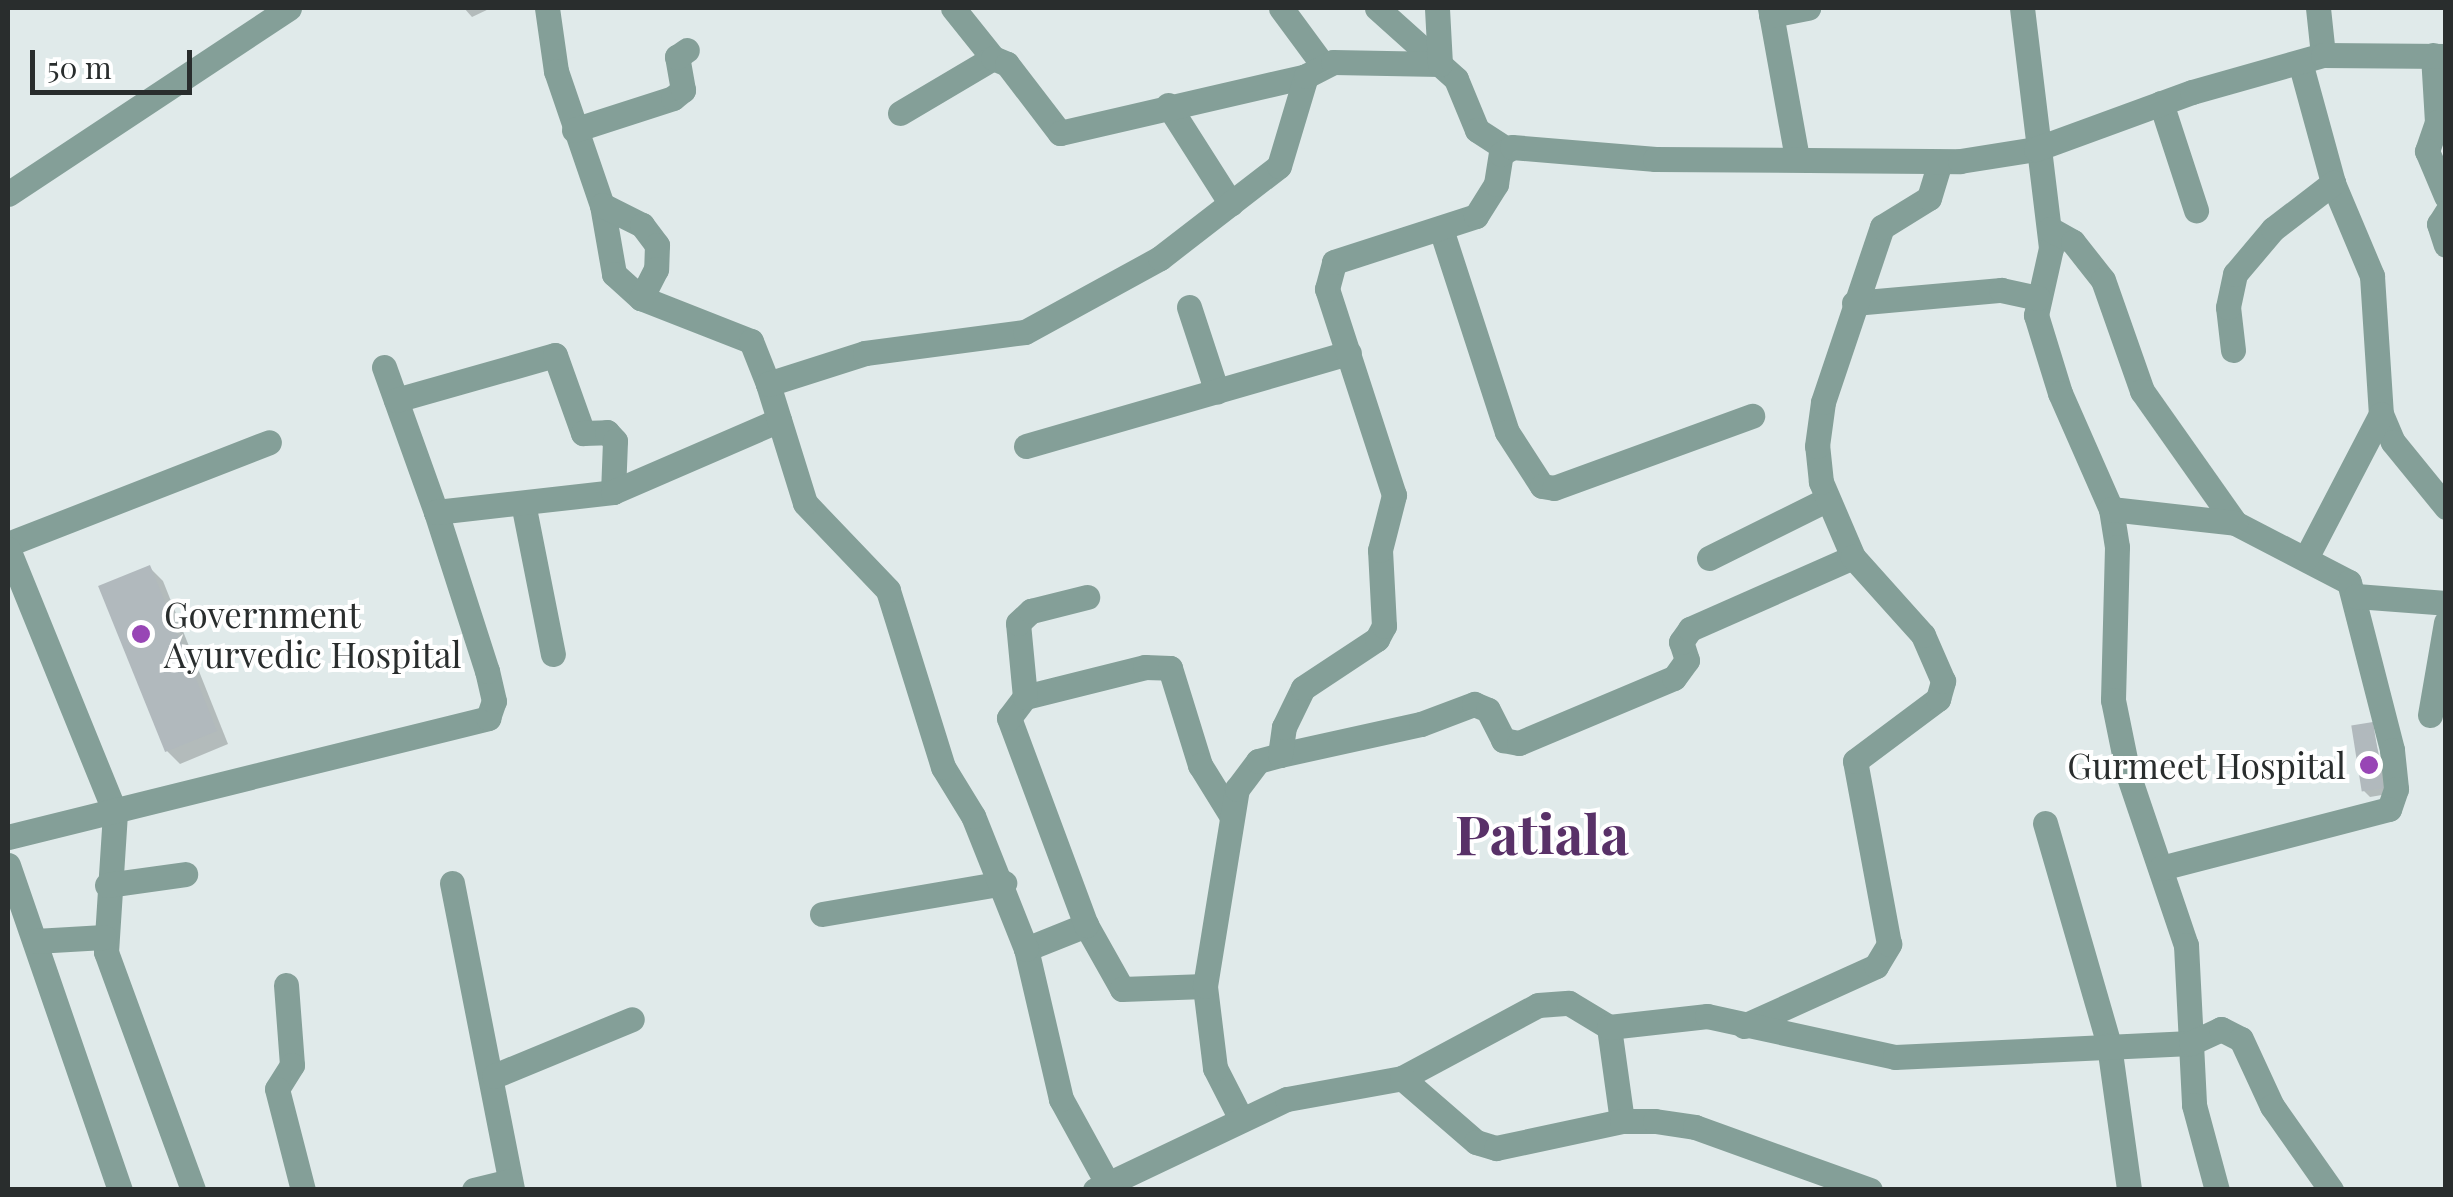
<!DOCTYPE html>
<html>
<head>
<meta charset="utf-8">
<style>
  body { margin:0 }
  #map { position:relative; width:2453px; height:1197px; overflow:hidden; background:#e0eaea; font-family:"Playfair Display",serif }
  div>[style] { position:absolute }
  .shadow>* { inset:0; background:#0003 }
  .building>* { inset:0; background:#b1b9bd; transform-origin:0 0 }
  .minor>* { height:25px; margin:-12.5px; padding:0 12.5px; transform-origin:12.5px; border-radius:12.5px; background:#849f98 }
  .dots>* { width:28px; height:28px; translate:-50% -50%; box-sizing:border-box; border:5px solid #fff; border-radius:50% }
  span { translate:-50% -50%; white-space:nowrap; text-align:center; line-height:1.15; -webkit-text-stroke:8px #fff; paint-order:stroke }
  .poi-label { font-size:35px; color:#292d2d }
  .left { translate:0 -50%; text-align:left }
  .right { translate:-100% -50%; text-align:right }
  .town-label { font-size:55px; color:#593168; font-weight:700 }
  .frame { position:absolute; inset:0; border:10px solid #292d2d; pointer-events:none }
  .scale { position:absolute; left:30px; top:50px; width:162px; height:45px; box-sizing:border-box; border:5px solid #292d2d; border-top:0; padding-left:12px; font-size:30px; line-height:35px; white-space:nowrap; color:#292d2d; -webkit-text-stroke:8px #fff; paint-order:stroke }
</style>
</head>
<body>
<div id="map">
  <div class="shadow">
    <div style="clip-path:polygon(464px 8px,491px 8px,472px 17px)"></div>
    <div style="clip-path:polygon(150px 568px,163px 581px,228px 744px,180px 764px,166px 750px)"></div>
    <div style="clip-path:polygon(2372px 725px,2388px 794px,2370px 797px,2364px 791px)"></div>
  </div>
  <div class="building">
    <div style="left:150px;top:565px;width:179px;height:56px;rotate:68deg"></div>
    <div style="left:2373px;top:722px;width:67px;height:22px;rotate:81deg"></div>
  </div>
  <div class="minor">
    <div style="left:547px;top:8px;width:64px;rotate:81.9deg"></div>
    <div style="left:556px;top:71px;width:142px;rotate:71.1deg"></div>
    <div style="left:602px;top:205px;width:70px;rotate:80.1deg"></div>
    <div style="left:614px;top:274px;width:36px;rotate:42deg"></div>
    <div style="left:641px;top:298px;width:118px;rotate:21.4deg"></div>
    <div style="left:751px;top:341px;width:46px;rotate:68.4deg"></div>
    <div style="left:953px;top:8px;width:64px;rotate:51.3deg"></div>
    <div style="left:1281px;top:8px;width:71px;rotate:53.6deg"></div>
    <div style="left:1377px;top:8px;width:106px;rotate:41.9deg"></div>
    <div style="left:1456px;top:79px;width:55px;rotate:67.6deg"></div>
    <div style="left:1477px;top:130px;width:35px;rotate:33deg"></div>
    <div style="left:1770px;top:8px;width:152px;rotate:79.8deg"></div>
    <div style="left:2022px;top:8px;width:242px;rotate:83.1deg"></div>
    <div style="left:2051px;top:248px;width:69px;rotate:102.6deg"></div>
    <div style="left:2036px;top:315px;width:82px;rotate:72.9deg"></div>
    <div style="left:2060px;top:393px;width:127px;rotate:66.3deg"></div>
    <div style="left:2111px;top:509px;width:38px;rotate:81deg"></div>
    <div style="left:2117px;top:547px;width:153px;rotate:91.5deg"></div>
    <div style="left:2113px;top:700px;width:76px;rotate:78.5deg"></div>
    <div style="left:2128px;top:774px;width:181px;rotate:71.3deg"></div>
    <div style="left:2186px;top:945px;width:160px;rotate:87.1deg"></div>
    <div style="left:2194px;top:1105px;width:88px;rotate:74.9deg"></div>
    <div style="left:2318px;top:8px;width:47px;rotate:83.9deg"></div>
    <div style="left:1771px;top:15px;width:38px;rotate:-11deg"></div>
    <div style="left:2433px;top:55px;width:67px;rotate:86.6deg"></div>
    <div style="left:2437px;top:122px;width:31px;rotate:109deg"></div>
    <div style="left:2427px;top:151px;width:49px;rotate:67.1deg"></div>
    <div style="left:2300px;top:62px;width:125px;rotate:74.7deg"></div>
    <div style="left:2333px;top:183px;width:101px;rotate:67.2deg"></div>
    <div style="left:2372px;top:276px;width:138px;rotate:86.3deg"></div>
    <div style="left:2381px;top:414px;width:30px;rotate:67deg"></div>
    <div style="left:2393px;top:442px;width:84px;rotate:50.8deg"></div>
    <div style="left:2161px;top:103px;width:113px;rotate:71.9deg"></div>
    <div style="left:1168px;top:105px;width:117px;rotate:57.5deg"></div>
    <div style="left:900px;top:113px;width:108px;rotate:-30.6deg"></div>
    <div style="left:993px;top:58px;width:15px;rotate:23deg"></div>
    <div style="left:1007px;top:64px;width:87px;rotate:52.5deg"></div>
    <div style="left:1060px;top:133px;width:253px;rotate:-13deg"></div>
    <div style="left:574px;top:130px;width:104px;rotate:-17.9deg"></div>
    <div style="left:673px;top:98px;width:13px;rotate:-39deg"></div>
    <div style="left:683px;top:90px;width:34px;rotate:-100deg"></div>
    <div style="left:677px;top:57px;width:12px;rotate:-35deg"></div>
    <div style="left:8px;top:194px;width:337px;rotate:-33.5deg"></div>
    <div style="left:602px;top:205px;width:45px;rotate:26.6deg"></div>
    <div style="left:642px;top:225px;width:25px;rotate:53deg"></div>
    <div style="left:657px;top:245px;width:24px;rotate:92deg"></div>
    <div style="left:656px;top:269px;width:33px;rotate:117deg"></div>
    <div style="left:2446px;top:213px;width:13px;rotate:122deg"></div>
    <div style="left:2439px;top:224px;width:22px;rotate:72deg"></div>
    <div style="left:1441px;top:229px;width:213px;rotate:72deg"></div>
    <div style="left:1507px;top:432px;width:64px;rotate:57.1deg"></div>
    <div style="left:1542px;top:486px;width:12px;rotate:9deg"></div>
    <div style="left:1554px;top:488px;width:211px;rotate:-20deg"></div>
    <div style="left:2050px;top:229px;width:26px;rotate:29deg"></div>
    <div style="left:2073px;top:242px;width:48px;rotate:51.7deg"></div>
    <div style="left:2103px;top:280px;width:118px;rotate:70.6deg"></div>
    <div style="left:2142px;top:391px;width:161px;rotate:54.8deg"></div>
    <div style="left:2235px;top:523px;width:128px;rotate:27.4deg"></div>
    <div style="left:2349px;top:582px;width:173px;rotate:75.6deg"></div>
    <div style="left:2392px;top:750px;width:39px;rotate:84deg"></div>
    <div style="left:2396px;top:789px;width:21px;rotate:109deg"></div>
    <div style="left:2389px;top:809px;width:236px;rotate:165.5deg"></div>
    <div style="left:1854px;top:303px;width:148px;rotate:-5.1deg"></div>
    <div style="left:2001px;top:290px;width:38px;rotate:12deg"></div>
    <div style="left:1189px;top:307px;width:89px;rotate:71.8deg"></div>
    <div style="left:2233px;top:350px;width:43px;rotate:-96.6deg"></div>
    <div style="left:2228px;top:307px;width:34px;rotate:-78deg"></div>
    <div style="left:2235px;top:274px;width:59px;rotate:-49.8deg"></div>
    <div style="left:2273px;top:229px;width:76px;rotate:-37.5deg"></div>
    <div style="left:384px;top:367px;width:154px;rotate:70.3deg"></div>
    <div style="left:396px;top:400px;width:165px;rotate:-15.8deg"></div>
    <div style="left:555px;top:355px;width:83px;rotate:70.3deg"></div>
    <div style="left:583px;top:433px;width:24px;rotate:-2deg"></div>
    <div style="left:607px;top:432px;width:12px;rotate:48deg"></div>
    <div style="left:615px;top:441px;width:51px;rotate:92.2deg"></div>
    <div style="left:1026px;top:446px;width:336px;rotate:-16.1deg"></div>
    <div style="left:523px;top:503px;width:154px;rotate:78.8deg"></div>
    <div style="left:2111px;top:509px;width:125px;rotate:6.4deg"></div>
    <div style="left:8px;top:544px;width:280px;rotate:-21.3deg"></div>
    <div style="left:8px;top:549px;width:285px;rotate:67.9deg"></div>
    <div style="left:115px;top:813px;width:139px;rotate:93.7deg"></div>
    <div style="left:106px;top:952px;width:253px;rotate:69.9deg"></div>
    <div style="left:1709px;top:558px;width:131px;rotate:-26.4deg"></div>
    <div style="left:2306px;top:558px;width:162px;rotate:-62.5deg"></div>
    <div style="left:2356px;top:596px;width:90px;rotate:4.4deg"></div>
    <div style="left:1025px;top:697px;width:124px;rotate:-14deg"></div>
    <div style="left:1145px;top:667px;width:25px;rotate:2deg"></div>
    <div style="left:1170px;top:668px;width:102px;rotate:72.8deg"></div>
    <div style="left:1200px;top:765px;width:59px;rotate:58.2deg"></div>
    <div style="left:2430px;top:715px;width:94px;rotate:-80.2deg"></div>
    <div style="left:1280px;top:755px;width:144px;rotate:-12.4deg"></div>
    <div style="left:1421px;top:724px;width:57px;rotate:-20.7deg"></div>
    <div style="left:1474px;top:704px;width:15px;rotate:23deg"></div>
    <div style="left:1488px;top:710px;width:34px;rotate:63deg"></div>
    <div style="left:1503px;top:740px;width:16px;rotate:11deg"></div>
    <div style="left:1519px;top:743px;width:168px;rotate:-22.8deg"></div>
    <div style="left:1674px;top:678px;width:22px;rotate:-54deg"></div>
    <div style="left:1687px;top:660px;width:19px;rotate:-108deg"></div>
    <div style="left:1681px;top:642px;width:16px;rotate:-55deg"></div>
    <div style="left:1690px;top:629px;width:178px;rotate:-23.8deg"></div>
    <div style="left:1853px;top:557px;width:82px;rotate:-113.1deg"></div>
    <div style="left:1821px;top:482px;width:36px;rotate:-96deg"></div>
    <div style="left:1817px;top:446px;width:44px;rotate:-82.2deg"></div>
    <div style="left:1823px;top:402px;width:185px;rotate:-71.4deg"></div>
    <div style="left:1882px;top:227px;width:55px;rotate:-31.7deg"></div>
    <div style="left:1929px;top:198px;width:38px;rotate:-73deg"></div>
    <div style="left:2045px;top:823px;width:231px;rotate:73.9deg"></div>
    <div style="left:2109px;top:1045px;width:146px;rotate:82.1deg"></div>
    <div style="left:8px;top:837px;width:495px;rotate:-13.9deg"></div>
    <div style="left:488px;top:718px;width:18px;rotate:-71deg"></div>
    <div style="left:494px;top:701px;width:31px;rotate:-103deg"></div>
    <div style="left:487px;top:671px;width:167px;rotate:-107.8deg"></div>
    <div style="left:436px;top:512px;width:178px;rotate:-6.4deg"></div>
    <div style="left:613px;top:492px;width:181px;rotate:-23.4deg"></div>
    <div style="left:8px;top:865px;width:344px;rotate:71deg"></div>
    <div style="left:452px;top:883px;width:313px;rotate:78.9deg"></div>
    <div style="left:107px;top:885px;width:79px;rotate:-8deg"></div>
    <div style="left:822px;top:914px;width:185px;rotate:-9.7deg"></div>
    <div style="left:1086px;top:925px;width:73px;rotate:60.6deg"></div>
    <div style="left:1122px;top:989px;width:83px;rotate:-2.1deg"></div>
    <div style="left:35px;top:941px;width:69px;rotate:-3.3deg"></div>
    <div style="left:1026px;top:949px;width:65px;rotate:-21.8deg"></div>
    <div style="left:1086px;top:925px;width:221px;rotate:-110.4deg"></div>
    <div style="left:1009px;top:718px;width:26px;rotate:-53deg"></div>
    <div style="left:1025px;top:697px;width:74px;rotate:-95.4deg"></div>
    <div style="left:1018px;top:623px;width:18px;rotate:-43deg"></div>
    <div style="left:1031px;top:611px;width:58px;rotate:-14deg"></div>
    <div style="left:286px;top:985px;width:80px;rotate:85.7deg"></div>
    <div style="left:292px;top:1065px;width:28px;rotate:122deg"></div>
    <div style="left:277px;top:1089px;width:104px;rotate:75.6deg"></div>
    <div style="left:1744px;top:1026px;width:145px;rotate:-24.4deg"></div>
    <div style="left:1876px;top:966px;width:26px;rotate:-59deg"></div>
    <div style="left:1889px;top:944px;width:186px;rotate:-100.5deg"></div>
    <div style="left:1855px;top:761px;width:104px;rotate:-36.8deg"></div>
    <div style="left:1938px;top:699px;width:19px;rotate:-74deg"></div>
    <div style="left:1943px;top:681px;width:50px;rotate:-113.5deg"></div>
    <div style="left:1923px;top:635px;width:105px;rotate:-131.9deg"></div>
    <div style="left:494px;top:1076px;width:149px;rotate:-22.4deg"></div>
    <div style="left:1402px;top:1078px;width:154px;rotate:-28.2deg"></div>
    <div style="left:1538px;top:1005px;width:31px;rotate:-4deg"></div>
    <div style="left:1569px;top:1003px;width:47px;rotate:31deg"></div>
    <div style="left:1241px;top:1119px;width:57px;rotate:-117deg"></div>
    <div style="left:1215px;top:1068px;width:83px;rotate:-97deg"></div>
    <div style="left:1205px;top:986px;width:200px;rotate:-80.8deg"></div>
    <div style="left:1237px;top:789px;width:35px;rotate:-53deg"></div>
    <div style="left:1258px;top:761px;width:23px;rotate:-15deg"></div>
    <div style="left:1280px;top:755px;width:28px;rotate:-82deg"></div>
    <div style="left:1284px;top:727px;width:43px;rotate:-64deg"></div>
    <div style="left:1303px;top:688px;width:89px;rotate:-33.5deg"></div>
    <div style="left:1377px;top:639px;width:15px;rotate:-62deg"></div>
    <div style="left:1384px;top:626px;width:76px;rotate:-93deg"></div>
    <div style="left:1380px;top:550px;width:57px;rotate:-75.7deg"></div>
    <div style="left:1394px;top:495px;width:217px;rotate:-108deg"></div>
    <div style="left:1327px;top:289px;width:28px;rotate:-75deg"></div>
    <div style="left:1334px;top:262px;width:149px;rotate:-17.9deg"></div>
    <div style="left:1476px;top:216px;width:38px;rotate:-58deg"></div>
    <div style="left:1496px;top:184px;width:30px;rotate:-81deg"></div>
    <div style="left:1501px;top:154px;width:13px;rotate:-32deg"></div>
    <div style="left:1512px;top:147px;width:144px;rotate:4.8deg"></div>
    <div style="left:1655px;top:159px;width:305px;rotate:0.4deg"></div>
    <div style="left:1960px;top:161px;width:77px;rotate:-9deg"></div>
    <div style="left:2036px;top:149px;width:166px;rotate:-20.1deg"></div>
    <div style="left:2192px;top:92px;width:136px;rotate:-15.8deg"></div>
    <div style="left:2323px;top:55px;width:123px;rotate:0.5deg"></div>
    <div style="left:1622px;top:1121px;width:95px;rotate:-97.9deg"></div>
    <div style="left:1609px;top:1027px;width:99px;rotate:-6.4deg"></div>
    <div style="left:1707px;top:1016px;width:192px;rotate:12.3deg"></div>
    <div style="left:1895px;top:1057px;width:296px;rotate:-2.7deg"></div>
    <div style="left:2191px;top:1043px;width:33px;rotate:-25deg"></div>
    <div style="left:2221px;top:1029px;width:22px;rotate:27deg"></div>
    <div style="left:2241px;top:1039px;width:74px;rotate:65.2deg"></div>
    <div style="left:2272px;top:1106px;width:103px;rotate:54.9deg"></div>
    <div style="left:474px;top:1190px;width:37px;rotate:-14deg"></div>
    <div style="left:1095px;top:1190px;width:212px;rotate:-25.4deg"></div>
    <div style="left:1287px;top:1099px;width:117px;rotate:-10.3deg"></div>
    <div style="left:1402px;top:1078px;width:98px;rotate:40.9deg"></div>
    <div style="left:1476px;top:1142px;width:21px;rotate:17deg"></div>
    <div style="left:1496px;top:1148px;width:129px;rotate:-12.1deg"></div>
    <div style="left:1622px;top:1121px;width:33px"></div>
    <div style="left:1655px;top:1121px;width:40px;rotate:8.5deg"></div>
    <div style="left:1695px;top:1127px;width:186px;rotate:19.8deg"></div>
    <div style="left:1111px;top:1190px;width:104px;rotate:-118.8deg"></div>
    <div style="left:1061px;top:1099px;width:154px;rotate:-103.1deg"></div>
    <div style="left:1026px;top:949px;width:143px;rotate:-111.7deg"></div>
    <div style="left:973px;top:816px;width:57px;rotate:-121.5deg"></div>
    <div style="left:943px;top:767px;width:185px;rotate:-107.3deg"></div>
    <div style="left:888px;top:590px;width:120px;rotate:-133.7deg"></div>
    <div style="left:805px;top:503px;width:125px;rotate:-107.3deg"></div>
    <div style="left:768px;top:384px;width:102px;rotate:-17.7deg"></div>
    <div style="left:865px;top:353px;width:161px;rotate:-7.5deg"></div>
    <div style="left:1025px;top:332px;width:154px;rotate:-28.7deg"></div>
    <div style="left:1160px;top:258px;width:150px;rotate:-37.7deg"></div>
    <div style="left:1279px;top:166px;width:94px;rotate:-73.3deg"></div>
    <div style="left:1306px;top:76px;width:30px;rotate:-27deg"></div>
    <div style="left:1333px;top:62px;width:107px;rotate:1.1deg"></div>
    <div style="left:1440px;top:64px;width:56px;rotate:-93.1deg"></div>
  </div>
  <div class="dots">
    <div style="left:141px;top:634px;background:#9846b5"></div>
    <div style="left:2369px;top:765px;background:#9846b5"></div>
  </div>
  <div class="poi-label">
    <span class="left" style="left:164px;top:634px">Government<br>Ayurvedic Hospital</span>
    <span class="right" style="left:2346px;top:765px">Gurmeet Hospital</span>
  </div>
  <div class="town-label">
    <span style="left:1542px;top:833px">Patiala</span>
  </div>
  <div class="frame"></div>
  <div class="scale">50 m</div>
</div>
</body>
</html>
